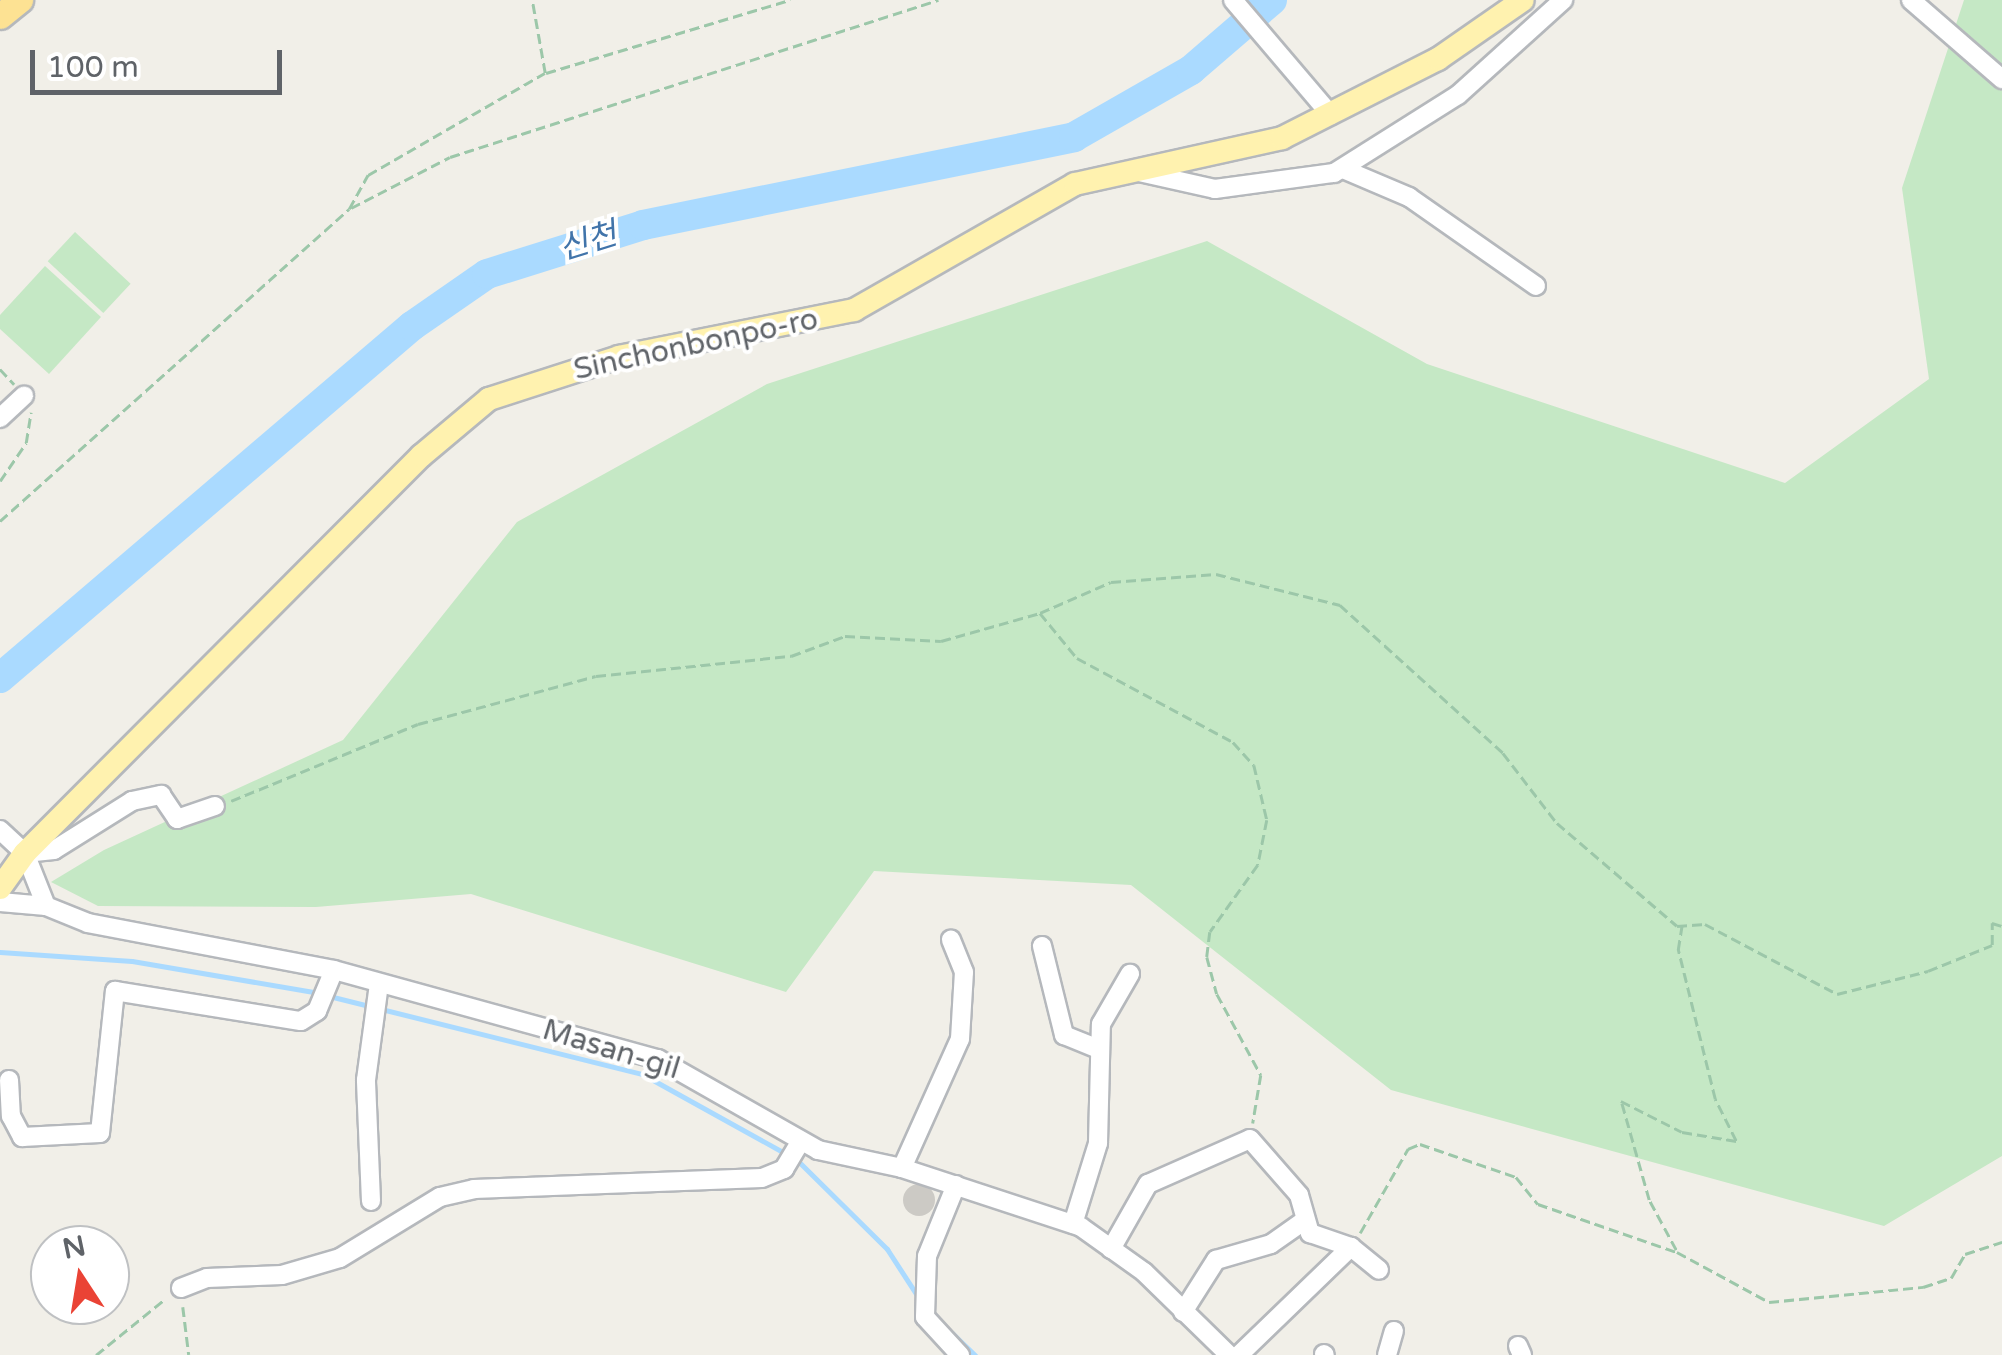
<!DOCTYPE html>
<html>
<head>
<meta charset="utf-8">
<style>
  body { margin:0 }
  #map { position:relative; width:2002px; height:1355px; overflow:hidden; background:#f1efe8; font-family:"Varela Round","Noto Sans KR",sans-serif }
  div>[style] { position:absolute }
  .green>* { inset:0; background:#c5e8c5; transform-origin:0 0 }
  .stream>* { height:5px; margin:-2.5px; padding:0 2.5px; transform-origin:2.5px; border-radius:2.5px; background:#aadaff }
  .river>* { height:30px; margin:-15px; padding:0 15px; transform-origin:15px; border-radius:15px; background:#aadaff }
  .building>* { inset:0; background:#cccac5 }
  .round { border-radius:50% }
  .path>* { height:2.5px; margin-top:-1.25px; transform-origin:0; background:repeating-linear-gradient(90deg,#9cc7a9 0 10px,transparent 0 15px) }
  .roads { filter:drop-shadow(2px 0 #b5b8bc) drop-shadow(-2px 0 #b5b8bc) drop-shadow(0 2px #b5b8bc) drop-shadow(0 -2px #b5b8bc) }
  .minor>* { height:18px; margin:-9px; padding:0 9px; transform-origin:9px; border-radius:9px; background:#fff }
  .major>* { height:22px; margin:-11px; padding:0 11px; transform-origin:11px; border-radius:11px; background:#fff2af }
  .highway>* { height:25px; margin:-12.5px; padding:0 12.5px; transform-origin:12.5px; border-radius:12.5px; background:#fde293 }
  span { translate:-50% -50%; white-space:nowrap; text-align:center; line-height:1.15; -webkit-text-stroke:8px #fff; paint-order:stroke }
  .street-label { font-size:30px; color:#5f6368 }
  .water-label { font-size:32px; color:#4174aa; font-style:italic }
  .north { position:absolute; left:30px; top:1225px; width:100px; height:100px; box-sizing:border-box; background:#fff; border:2px solid #bfc1c3; border-radius:50%; rotate:348deg; font-size:28px; font-weight:700; line-height:40px; text-align:center; color:#5f6368 }
  .north::after { content:''; display:block; margin:auto; width:35px; height:45px; background:#ea4335; clip-path:polygon(50% 0,100% 100%,50% 72%,0 100%) }
  .scale { position:absolute; left:30px; top:50px; width:252px; height:45px; box-sizing:border-box; border:5px solid #5f6368; border-top:0; padding-left:12px; font-size:30px; line-height:35px; white-space:nowrap; color:#5f6368; -webkit-text-stroke:8px #fff; paint-order:stroke }
</style>
</head>
<body>
<div id="map">
  <div class="green">
    <div style="clip-path:polygon(1964px 0,2002px 0,2002px 1156px,1884px 1226px,1391px 1090px,1131px 885px,874px 871px,786px 992px,471px 894px,316px 907px,98px 906px,51px 882px,104px 850px,343px 740px,517px 522px,767px 384px,1207px 241px,1427px 364px,1785px 483px,1929px 379px,1902px 188px)"></div>
    <div style="left:75px;top:232px;width:76px;height:40px;rotate:43deg"></div>
    <div style="clip-path:polygon(45px 266px,101px 317px,49px 374px,0 329px,0 315px)"></div>
  </div>
  <div class="stream">
    <div style="left:0;top:952px;width:132px;rotate:3.9deg"></div>
    <div style="left:132px;top:961px;width:190px;rotate:9.7deg"></div>
    <div style="left:329px;top:996px;width:323px;rotate:14deg"></div>
    <div style="left:642px;top:1074px;width:167px;rotate:29deg"></div>
    <div style="left:797px;top:1160px;width:127px;rotate:44.7deg"></div>
    <div style="left:887px;top:1249px;width:61px;rotate:57.1deg"></div>
    <div style="left:952px;top:1333px;width:32px;rotate:44deg"></div>
  </div>
  <div class="river">
    <div style="left:0;top:678px;width:542px;rotate:-40.51deg"></div>
    <div style="left:412px;top:326px;width:91px;rotate:-34.7deg"></div>
    <div style="left:487px;top:274px;width:164px;rotate:-17.4deg"></div>
    <div style="left:643px;top:225px;width:440px;rotate:-11.5deg"></div>
    <div style="left:1074px;top:137px;width:135px;rotate:-29.8deg"></div>
    <div style="left:1191px;top:70px;width:107px;rotate:-40.8deg"></div>
  </div>
  <div class="building">
    <div class="round" style="left:903px;top:1184px;width:32px;height:32px"></div>
  </div>
  <div class="path">
    <div style="left:546px;top:73px;width:255px;rotate:-16.7deg"></div>
    <div style="left:351px;top:208px;width:111px;rotate:-27.3deg"></div>
    <div style="left:450px;top:157px;width:513px;rotate:-17.83deg"></div>
    <div style="left:0;top:369px;width:21px;rotate:47deg"></div>
    <div style="left:0;top:481px;width:46px;rotate:-55.6deg"></div>
    <div style="left:26px;top:443px;width:31px;rotate:-81deg"></div>
    <div style="left:0;top:521px;width:468px;rotate:-41.8deg"></div>
    <div style="left:349px;top:209px;width:39px;rotate:-61deg"></div>
    <div style="left:368px;top:175px;width:204px;rotate:-30deg"></div>
    <div style="left:545px;top:73px;width:74px;rotate:-100.1deg"></div>
    <div style="left:1040px;top:613px;width:58px;rotate:50.6deg"></div>
    <div style="left:1077px;top:658px;width:177px;rotate:28.3deg"></div>
    <div style="left:1233px;top:742px;width:31px;rotate:48deg"></div>
    <div style="left:1254px;top:765px;width:57px;rotate:76.7deg"></div>
    <div style="left:1267px;top:820px;width:46px;rotate:101.3deg"></div>
    <div style="left:1258px;top:865px;width:82px;rotate:125.6deg"></div>
    <div style="left:1210px;top:932px;width:25px;rotate:97deg"></div>
    <div style="left:1207px;top:957px;width:38px;rotate:75deg"></div>
    <div style="left:1217px;top:994px;width:92px;rotate:61.5deg"></div>
    <div style="left:1261px;top:1075px;width:49px;rotate:99.5deg"></div>
    <div style="left:231px;top:801px;width:202px;rotate:-22.4deg"></div>
    <div style="left:418px;top:724px;width:184px;rotate:-15.1deg"></div>
    <div style="left:596px;top:676px;width:196px;rotate:-5.9deg"></div>
    <div style="left:791px;top:656px;width:58px;rotate:-20.3deg"></div>
    <div style="left:845px;top:636px;width:96px;rotate:3deg"></div>
    <div style="left:941px;top:641px;width:103px;rotate:-15.8deg"></div>
    <div style="left:1040px;top:613px;width:77px;rotate:-23.6deg"></div>
    <div style="left:1111px;top:582px;width:105px;rotate:-4.4deg"></div>
    <div style="left:1216px;top:574px;width:128px;rotate:14deg"></div>
    <div style="left:1340px;top:605px;width:220px;rotate:42.2deg"></div>
    <div style="left:1503px;top:753px;width:88px;rotate:52.4deg"></div>
    <div style="left:1557px;top:823px;width:158px;rotate:40.6deg"></div>
    <div style="left:1677px;top:926px;width:28px;rotate:-4deg"></div>
    <div style="left:1705px;top:924px;width:149px;rotate:27.9deg"></div>
    <div style="left:1837px;top:994px;width:94px;rotate:-14.2deg"></div>
    <div style="left:1928px;top:971px;width:69px;rotate:-22.1deg"></div>
    <div style="left:1992px;top:945px;width:22px;rotate:-90deg"></div>
    <div style="left:1992px;top:923px;width:10px;rotate:17deg"></div>
    <div style="left:1360px;top:1233px;width:97px;rotate:-60.3deg"></div>
    <div style="left:1408px;top:1149px;width:13px;rotate:-23deg"></div>
    <div style="left:1420px;top:1144px;width:102px;rotate:19deg"></div>
    <div style="left:1516px;top:1177px;width:35px;rotate:51deg"></div>
    <div style="left:1538px;top:1204px;width:147px;rotate:19.1deg"></div>
    <div style="left:1677px;top:1252px;width:105px;rotate:28.5deg"></div>
    <div style="left:1769px;top:1302px;width:155px;rotate:-5.6deg"></div>
    <div style="left:1923px;top:1287px;width:29px;rotate:-18deg"></div>
    <div style="left:1951px;top:1278px;width:28px;rotate:-60deg"></div>
    <div style="left:1965px;top:1254px;width:39px;rotate:-18deg"></div>
    <div style="left:1676px;top:1250px;width:57px;rotate:-118.4deg"></div>
    <div style="left:1649px;top:1200px;width:103px;rotate:-105.8deg"></div>
    <div style="left:1621px;top:1101px;width:68px;rotate:26.9deg"></div>
    <div style="left:1682px;top:1132px;width:55px;rotate:9.5deg"></div>
    <div style="left:1736px;top:1141px;width:47px;rotate:-116.6deg"></div>
    <div style="left:1715px;top:1099px;width:154px;rotate:-103.9deg"></div>
    <div style="left:1678px;top:950px;width:25px;rotate:-81deg"></div>
    <div style="left:183px;top:1307px;width:48px;rotate:82.9deg"></div>
    <div style="left:96px;top:1355px;width:89px;rotate:-39.1deg"></div>
  </div>
  <div class="roads">
    <div class="minor">
      <div style="left:1233px;top:0;width:151px;rotate:49.6deg"></div>
      <div style="left:1911px;top:0;width:121px;rotate:41deg"></div>
      <div style="left:1343px;top:169px;width:72px;rotate:23deg"></div>
      <div style="left:1409px;top:197px;width:155px;rotate:35deg"></div>
      <div style="left:1139px;top:172px;width:78px;rotate:12.6deg"></div>
      <div style="left:1215px;top:189px;width:120px;rotate:-7.7deg"></div>
      <div style="left:1334px;top:173px;width:146px;rotate:-32.2deg"></div>
      <div style="left:1458px;top:95px;width:142px;rotate:-42.1deg"></div>
      <div style="left:0;top:418px;width:33px;rotate:-43deg"></div>
      <div style="left:0;top:830px;width:34px;rotate:43deg"></div>
      <div style="left:25px;top:853px;width:57px;rotate:68.4deg"></div>
      <div style="left:46px;top:906px;width:46px;rotate:-175deg"></div>
      <div style="left:25px;top:853px;width:29px;rotate:-6deg"></div>
      <div style="left:54px;top:850px;width:92px;rotate:-32.1deg"></div>
      <div style="left:132px;top:801px;width:30px;rotate:-12deg"></div>
      <div style="left:161px;top:795px;width:29px;rotate:56deg"></div>
      <div style="left:177px;top:819px;width:40px;rotate:-18.9deg"></div>
      <div style="left:46px;top:906px;width:45px;rotate:22deg"></div>
      <div style="left:88px;top:923px;width:250px;rotate:10.8deg"></div>
      <div style="left:334px;top:970px;width:336px;rotate:15.4deg"></div>
      <div style="left:658px;top:1059px;width:184px;rotate:29.6deg"></div>
      <div style="left:818px;top:1150px;width:86px;rotate:12.1deg"></div>
      <div style="left:902px;top:1168px;width:188px;rotate:18.2deg"></div>
      <div style="left:1081px;top:1227px;width:77px;rotate:35.5deg"></div>
      <div style="left:1144px;top:1272px;width:119px;rotate:44.3deg"></div>
      <div style="left:1042px;top:946px;width:92px;rotate:76.1deg"></div>
      <div style="left:1064px;top:1035px;width:35px;rotate:22deg"></div>
      <div style="left:9px;top:1080px;width:36px;rotate:87deg"></div>
      <div style="left:11px;top:1116px;width:24px;rotate:62deg"></div>
      <div style="left:22px;top:1137px;width:78px;rotate:-2.9deg"></div>
      <div style="left:100px;top:1133px;width:143px;rotate:-84deg"></div>
      <div style="left:115px;top:991px;width:188px;rotate:9.2deg"></div>
      <div style="left:301px;top:1021px;width:19px;rotate:-32deg"></div>
      <div style="left:317px;top:1011px;width:44px;rotate:-67.5deg"></div>
      <div style="left:902px;top:1168px;width:141px;rotate:-65.8deg"></div>
      <div style="left:960px;top:1039px;width:67px;rotate:-86.6deg"></div>
      <div style="left:964px;top:972px;width:35px;rotate:-112deg"></div>
      <div style="left:956px;top:1185px;width:77px;rotate:112.2deg"></div>
      <div style="left:927px;top:1256px;width:61px;rotate:91.9deg"></div>
      <div style="left:925px;top:1317px;width:52px;rotate:47.4deg"></div>
      <div style="left:371px;top:1201px;width:121px;rotate:-92.4deg"></div>
      <div style="left:366px;top:1080px;width:97px;rotate:-82.3deg"></div>
      <div style="left:1073px;top:1224px;width:85px;rotate:-72.8deg"></div>
      <div style="left:1098px;top:1143px;width:119px;rotate:-88.6deg"></div>
      <div style="left:1101px;top:1024px;width:58px;rotate:-59.9deg"></div>
      <div style="left:1111px;top:1249px;width:75px;rotate:-60.4deg"></div>
      <div style="left:1148px;top:1184px;width:111px;rotate:-23.8deg"></div>
      <div style="left:1250px;top:1139px;width:74px;rotate:48.8deg"></div>
      <div style="left:1299px;top:1195px;width:40px;rotate:74deg"></div>
      <div style="left:1310px;top:1233px;width:43px;rotate:18.9deg"></div>
      <div style="left:1351px;top:1247px;width:36px;rotate:39deg"></div>
      <div style="left:181px;top:1288px;width:28px;rotate:-21deg"></div>
      <div style="left:207px;top:1278px;width:75px;rotate:-2.3deg"></div>
      <div style="left:282px;top:1275px;width:60px;rotate:-16.3deg"></div>
      <div style="left:340px;top:1258px;width:117px;rotate:-31.4deg"></div>
      <div style="left:440px;top:1197px;width:35px;rotate:-13deg"></div>
      <div style="left:474px;top:1189px;width:288px;rotate:-2.2deg"></div>
      <div style="left:762px;top:1178px;width:24px;rotate:-22deg"></div>
      <div style="left:784px;top:1169px;width:31px;rotate:-59deg"></div>
      <div style="left:1183px;top:1312px;width:62px;rotate:-57.6deg"></div>
      <div style="left:1216px;top:1260px;width:57px;rotate:-16.2deg"></div>
      <div style="left:1271px;top:1244px;width:38px;rotate:-35deg"></div>
      <div style="left:1518px;top:1346px;width:10px;rotate:66deg"></div>
      <div style="left:1324px;top:1354px;width:1px;rotate:45deg"></div>
      <div style="left:1239px;top:1355px;width:156px;rotate:-44deg"></div>
      <div style="left:1387px;top:1355px;width:25px;rotate:-74deg"></div>
    </div>
    <div class="major">
      <div style="left:0;top:888px;width:43px;rotate:-54.5deg"></div>
      <div style="left:25px;top:853px;width:561px;rotate:-45.07deg"></div>
      <div style="left:421px;top:456px;width:89px;rotate:-40deg"></div>
      <div style="left:489px;top:399px;width:137px;rotate:-17.9deg"></div>
      <div style="left:619px;top:357px;width:240px;rotate:-11.3deg"></div>
      <div style="left:854px;top:310px;width:254px;rotate:-29.7deg"></div>
      <div style="left:1075px;top:184px;width:212px;rotate:-12.5deg"></div>
      <div style="left:1282px;top:138px;width:175px;rotate:-26.9deg"></div>
      <div style="left:1438px;top:59px;width:103px;rotate:-34.8deg"></div>
    </div>
    <div class="highway">
      <div style="left:0;top:16px;width:26px;rotate:-39deg"></div>
    </div>
  </div>
  <div class="street-label">
    <span style="left:696px;top:345px;rotate:-12deg">Sinchonbonpo-ro</span>
    <span style="left:611px;top:1050px;rotate:17deg">Masan-gil</span>
  </div>
  <div class="water-label">
    <span style="left:588px;top:242px;rotate:-17deg">신천</span>
  </div>
  <div class="north">N</div>
  <div class="scale">100 m</div>
</div>
</body>
</html>
